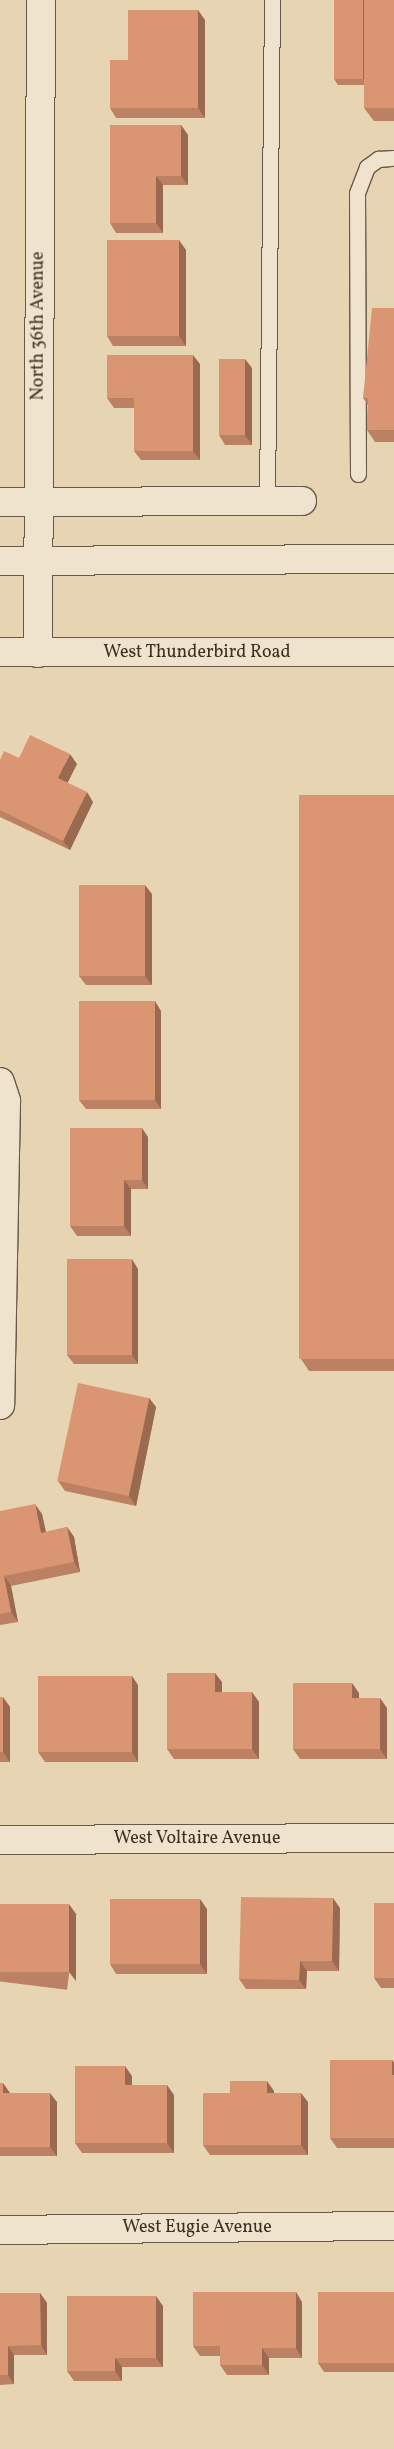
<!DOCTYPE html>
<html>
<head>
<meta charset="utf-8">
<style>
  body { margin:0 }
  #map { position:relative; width:394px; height:2449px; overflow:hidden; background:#e7d4b2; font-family:Vollkorn,serif }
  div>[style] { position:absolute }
  .roads { filter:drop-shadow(1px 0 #685847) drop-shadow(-1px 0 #685847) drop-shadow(0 1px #685847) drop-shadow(0 -1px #685847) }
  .lane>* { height:15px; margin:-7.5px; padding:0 7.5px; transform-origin:7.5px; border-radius:7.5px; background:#efe3cd }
  .street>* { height:28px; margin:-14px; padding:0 14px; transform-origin:14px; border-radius:14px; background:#efe3cd }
  .secondary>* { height:28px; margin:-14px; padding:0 14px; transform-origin:14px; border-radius:14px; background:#efe3cd }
  .wall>* { inset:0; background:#bb8162; transform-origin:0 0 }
  .shaded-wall>* { inset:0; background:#996950; transform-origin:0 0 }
  .building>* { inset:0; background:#da9672; transform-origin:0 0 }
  span { translate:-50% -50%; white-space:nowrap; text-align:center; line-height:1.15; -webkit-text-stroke:4px #efe3cd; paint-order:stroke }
  .street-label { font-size:18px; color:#3e2f23 }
</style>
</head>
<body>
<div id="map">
  <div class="roads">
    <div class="lane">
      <div style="left:358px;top:474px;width:281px;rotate:-90.2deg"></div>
      <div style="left:357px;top:193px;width:28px;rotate:-69deg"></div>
      <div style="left:367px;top:167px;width:14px;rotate:-36deg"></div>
      <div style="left:378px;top:159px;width:16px;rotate:-4deg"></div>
      <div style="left:267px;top:501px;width:501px;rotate:-89.43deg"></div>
    </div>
    <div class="street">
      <div style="left:0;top:502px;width:302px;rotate:-0.2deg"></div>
      <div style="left:38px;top:653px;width:653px;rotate:-89.74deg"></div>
      <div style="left:0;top:1082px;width:20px;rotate:72deg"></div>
      <div style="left:6px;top:1101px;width:304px;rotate:91.1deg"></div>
      <div style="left:0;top:1840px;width:394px;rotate:-0.3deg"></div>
      <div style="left:0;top:2230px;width:394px;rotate:-0.6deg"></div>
    </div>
    <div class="secondary">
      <div style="left:0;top:561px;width:394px;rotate:-0.3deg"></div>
      <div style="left:0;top:652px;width:394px"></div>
    </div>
  </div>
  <div class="wall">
    <div style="clip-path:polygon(394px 0,394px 121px,374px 121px,364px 108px,364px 85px,338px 85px,334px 79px)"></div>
    <div style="clip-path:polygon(205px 20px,205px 118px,116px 118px,110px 108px,128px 60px)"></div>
    <div style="clip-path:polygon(181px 125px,188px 135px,188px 185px,163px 185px,163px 233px,116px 233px,110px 223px)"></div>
    <div style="clip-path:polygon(186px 250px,186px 346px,113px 346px,107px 336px)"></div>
    <div style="clip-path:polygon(394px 308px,394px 442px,375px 442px,367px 430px,368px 405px,363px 398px)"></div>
    <div style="clip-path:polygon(200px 364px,200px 460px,141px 460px,134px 451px,134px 408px,114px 408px,107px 398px)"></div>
    <div style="clip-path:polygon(252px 368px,252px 445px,225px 445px,219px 435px)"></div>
    <div style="clip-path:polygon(19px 758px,77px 764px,67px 783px,93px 802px,70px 850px,0 817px,0 760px)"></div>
    <div style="clip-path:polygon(394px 795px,394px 1371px,309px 1371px,301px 1359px)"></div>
    <div style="clip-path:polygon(152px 894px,152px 985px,86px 985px,79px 976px)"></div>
    <div style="clip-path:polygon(161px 1011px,161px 1109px,86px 1109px,79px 1100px)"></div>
    <div style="clip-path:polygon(148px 1137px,148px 1189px,131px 1189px,131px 1236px,77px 1236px,70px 1226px)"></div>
    <div style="clip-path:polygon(138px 1269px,138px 1364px,74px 1364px,67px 1355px)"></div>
    <div style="clip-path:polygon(149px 1398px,156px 1407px,136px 1506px,65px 1491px,58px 1481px)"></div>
    <div style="clip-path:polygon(0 1511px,42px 1514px,46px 1532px,67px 1527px,74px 1537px,80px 1572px,11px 1586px,18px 1622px,0 1625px)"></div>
    <div style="clip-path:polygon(222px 1682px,222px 1692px,259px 1702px,259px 1759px,174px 1759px,167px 1749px)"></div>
    <div style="clip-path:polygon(138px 1685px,138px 1762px,45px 1762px,38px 1752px)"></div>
    <div style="clip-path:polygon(359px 1693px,359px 1698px,387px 1708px,387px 1759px,300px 1759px,293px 1749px)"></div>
    <div style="clip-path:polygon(0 1697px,10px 1707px,10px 1762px,0 1762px)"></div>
    <div style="clip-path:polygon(394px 1903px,394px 1988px,381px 1988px,374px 1978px)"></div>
    <div style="left:0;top:1904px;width:77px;height:77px;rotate:7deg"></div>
    <div style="clip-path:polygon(340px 1908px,339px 1971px,307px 1971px,306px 1989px,246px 1989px,239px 1979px)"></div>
    <div style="clip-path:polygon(207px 1909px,207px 1974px,116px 1974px,110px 1964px)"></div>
    <div style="clip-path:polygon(392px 2060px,394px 2063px,394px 2148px,337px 2148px,330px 2138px)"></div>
    <div style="clip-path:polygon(132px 2076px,132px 2085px,174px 2095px,174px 2153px,82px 2153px,75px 2143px)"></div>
    <div style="clip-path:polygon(0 2083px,10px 2093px,57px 2102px,57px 2156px,0 2156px)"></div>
    <div style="clip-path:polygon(274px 2091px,274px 2093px,308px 2102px,308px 2155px,210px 2155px,203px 2145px,230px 2093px)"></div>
    <div style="clip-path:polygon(394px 2292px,394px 2372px,324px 2372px,318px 2363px)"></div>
    <div style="clip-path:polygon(0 2293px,40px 2293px,47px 2303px,47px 2355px,14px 2355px,14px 2384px,0 2385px)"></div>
    <div style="clip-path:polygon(302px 2302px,302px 2358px,269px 2358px,269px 2375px,227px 2375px,220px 2365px,220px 2356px,200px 2356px,193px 2346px)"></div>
    <div style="clip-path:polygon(163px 2306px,163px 2367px,122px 2367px,122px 2381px,74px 2381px,67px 2371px)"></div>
  </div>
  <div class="shaded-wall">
    <div style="left:363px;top:0;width:3px;height:79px"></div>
    <div style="clip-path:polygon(198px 10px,205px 20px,205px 118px,198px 108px)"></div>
    <div style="clip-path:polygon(181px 125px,188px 135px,188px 185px,181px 176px)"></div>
    <div style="clip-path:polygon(156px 176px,163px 185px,163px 233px,156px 223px)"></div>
    <div style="clip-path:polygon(179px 240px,186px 250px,186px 346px,179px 336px)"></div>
    <div style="clip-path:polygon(193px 355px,200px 364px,200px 460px,193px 451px)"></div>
    <div style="clip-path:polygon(245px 359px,252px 368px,252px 445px,245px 435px)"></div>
    <div style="clip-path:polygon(70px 754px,77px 764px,65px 788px,58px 778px)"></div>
    <div style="clip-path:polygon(87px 792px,93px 802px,70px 850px,63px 841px)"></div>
    <div style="clip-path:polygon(145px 885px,152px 894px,152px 985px,145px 976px)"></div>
    <div style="clip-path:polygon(155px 1001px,161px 1011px,161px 1109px,155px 1100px)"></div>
    <div style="clip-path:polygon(142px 1128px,148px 1137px,148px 1189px,142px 1180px)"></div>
    <div style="clip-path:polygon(124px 1180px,131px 1189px,131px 1236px,124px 1226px)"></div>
    <div style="clip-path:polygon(132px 1259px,138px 1269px,138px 1364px,132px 1355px)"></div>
    <div style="clip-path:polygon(149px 1398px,156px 1407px,136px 1506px,129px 1496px)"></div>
    <div style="clip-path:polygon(35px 1504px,42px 1514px,48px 1542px,41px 1533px)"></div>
    <div style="clip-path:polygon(67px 1527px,74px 1537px,80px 1572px,74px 1562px)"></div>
    <div style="clip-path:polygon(4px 1576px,11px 1586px,18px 1622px,11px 1612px)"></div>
    <div style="clip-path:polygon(215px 1673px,222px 1682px,222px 1702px,215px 1692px)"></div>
    <div style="clip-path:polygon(132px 1676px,138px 1685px,138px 1762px,132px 1752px)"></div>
    <div style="clip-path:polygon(352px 1683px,359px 1693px,359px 1708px,352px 1698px)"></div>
    <div style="clip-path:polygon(252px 1692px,259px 1702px,259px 1759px,252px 1749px)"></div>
    <div style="clip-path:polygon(3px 1697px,10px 1707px,10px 1762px,3px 1752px)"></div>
    <div style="clip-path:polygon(380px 1698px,387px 1708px,387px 1759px,380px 1749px)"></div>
    <div style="clip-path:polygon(333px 1898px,340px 1908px,339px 1971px,332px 1961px)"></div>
    <div style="clip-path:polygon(200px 1899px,207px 1909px,207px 1974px,200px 1964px)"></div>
    <div style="clip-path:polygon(69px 1904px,76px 1914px,76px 1981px,69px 1972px)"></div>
    <div style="clip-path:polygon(300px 1961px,307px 1971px,306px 1989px,299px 1980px)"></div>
    <div style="clip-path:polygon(392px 2060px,394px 2063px,394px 2078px,392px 2075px)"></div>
    <div style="clip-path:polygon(125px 2066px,132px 2076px,132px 2095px,125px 2085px)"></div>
    <div style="clip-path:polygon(267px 2081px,274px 2091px,274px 2102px,267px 2093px)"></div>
    <div style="clip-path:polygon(3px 2083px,10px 2093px,3px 2093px)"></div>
    <div style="clip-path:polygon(167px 2085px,174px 2095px,174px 2153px,167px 2143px)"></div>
    <div style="clip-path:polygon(50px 2093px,57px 2102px,57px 2156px,50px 2147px)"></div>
    <div style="clip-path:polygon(301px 2093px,308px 2102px,308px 2155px,301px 2145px)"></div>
    <div style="clip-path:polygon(296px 2292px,302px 2302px,302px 2358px,296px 2348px)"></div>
    <div style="clip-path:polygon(40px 2293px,47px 2303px,47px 2355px,41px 2345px)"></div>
    <div style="clip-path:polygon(156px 2296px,163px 2306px,163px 2367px,156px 2358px)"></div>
    <div style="clip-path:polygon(8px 2346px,14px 2355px,14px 2384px,8px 2375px)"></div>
    <div style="clip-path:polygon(262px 2348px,269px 2358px,269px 2375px,262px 2365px)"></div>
    <div style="clip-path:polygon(115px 2358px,122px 2367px,122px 2381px,115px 2371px)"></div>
  </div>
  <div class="building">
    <div style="left:334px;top:0;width:29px;height:79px"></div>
    <div style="left:364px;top:0;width:30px;height:108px"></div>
    <div style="clip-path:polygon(128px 10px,198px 10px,198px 108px,110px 108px,110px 60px,128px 60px)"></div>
    <div style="clip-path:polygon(110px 125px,181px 125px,181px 176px,156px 176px,156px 223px,110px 223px)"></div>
    <div style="left:107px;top:240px;width:72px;height:96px"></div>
    <div style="clip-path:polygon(372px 308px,394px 308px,394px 430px,367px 430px,368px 398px,363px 398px)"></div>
    <div style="clip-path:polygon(107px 355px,193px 355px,193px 451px,134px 451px,134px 398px,107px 398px)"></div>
    <div style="left:219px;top:359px;width:26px;height:76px"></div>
    <div style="clip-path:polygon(30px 735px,70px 754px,58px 778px,87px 792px,63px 841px,0 810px,0 760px,4px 751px,19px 758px)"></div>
    <div style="left:394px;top:795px;width:564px;height:95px;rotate:90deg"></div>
    <div style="left:79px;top:885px;width:66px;height:91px"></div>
    <div style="left:79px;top:1001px;width:76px;height:99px"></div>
    <div style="clip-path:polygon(70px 1128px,142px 1128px,142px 1180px,124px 1180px,124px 1226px,70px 1226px)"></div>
    <div style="left:67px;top:1259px;width:65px;height:96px"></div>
    <div style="left:78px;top:1383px;width:73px;height:100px;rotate:12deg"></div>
    <div style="clip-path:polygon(35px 1504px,41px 1533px,67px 1527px,74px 1562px,4px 1576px,11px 1612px,0 1614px,0 1511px)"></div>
    <div style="clip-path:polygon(167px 1673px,215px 1673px,215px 1692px,252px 1692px,252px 1749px,167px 1749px)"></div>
    <div style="left:38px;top:1676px;width:94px;height:76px"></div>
    <div style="clip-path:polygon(293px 1683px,352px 1683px,352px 1698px,380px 1698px,380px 1749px,293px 1749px)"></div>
    <div style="left:0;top:1697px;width:3px;height:55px"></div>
    <div style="clip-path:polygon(241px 1897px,333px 1898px,332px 1961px,300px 1961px,299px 1980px,239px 1979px)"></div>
    <div style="left:110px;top:1899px;width:90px;height:65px"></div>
    <div style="left:374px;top:1903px;width:20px;height:75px"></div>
    <div style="left:0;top:1904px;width:69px;height:68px"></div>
    <div style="clip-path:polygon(330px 2060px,392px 2060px,392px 2075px,394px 2075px,394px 2138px,330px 2138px)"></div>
    <div style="clip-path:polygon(75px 2066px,125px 2066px,125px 2085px,167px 2085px,167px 2143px,75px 2143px)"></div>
    <div style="clip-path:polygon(230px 2081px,267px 2081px,267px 2093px,301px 2093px,301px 2145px,203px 2145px,203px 2093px,230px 2093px)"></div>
    <div style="clip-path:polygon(0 2083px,3px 2083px,3px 2093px,50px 2093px,50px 2147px,0 2147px)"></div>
    <div style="clip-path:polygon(193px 2292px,296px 2292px,296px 2348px,262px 2348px,262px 2365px,220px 2365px,220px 2346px,193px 2346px)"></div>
    <div style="left:318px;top:2292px;width:76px;height:71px"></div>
    <div style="clip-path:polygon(0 2293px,40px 2293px,41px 2345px,8px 2346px,8px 2375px,0 2375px)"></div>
    <div style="clip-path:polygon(67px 2296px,156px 2296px,156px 2358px,115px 2358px,115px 2371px,67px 2371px)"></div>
  </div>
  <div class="street-label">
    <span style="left:39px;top:326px;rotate:-90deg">North 36th Avenue</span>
    <span style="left:197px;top:653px">West Thunderbird Road</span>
    <span style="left:197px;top:1839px">West Voltaire Avenue</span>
    <span style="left:197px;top:2228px">West Eugie Avenue</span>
  </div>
</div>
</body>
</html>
